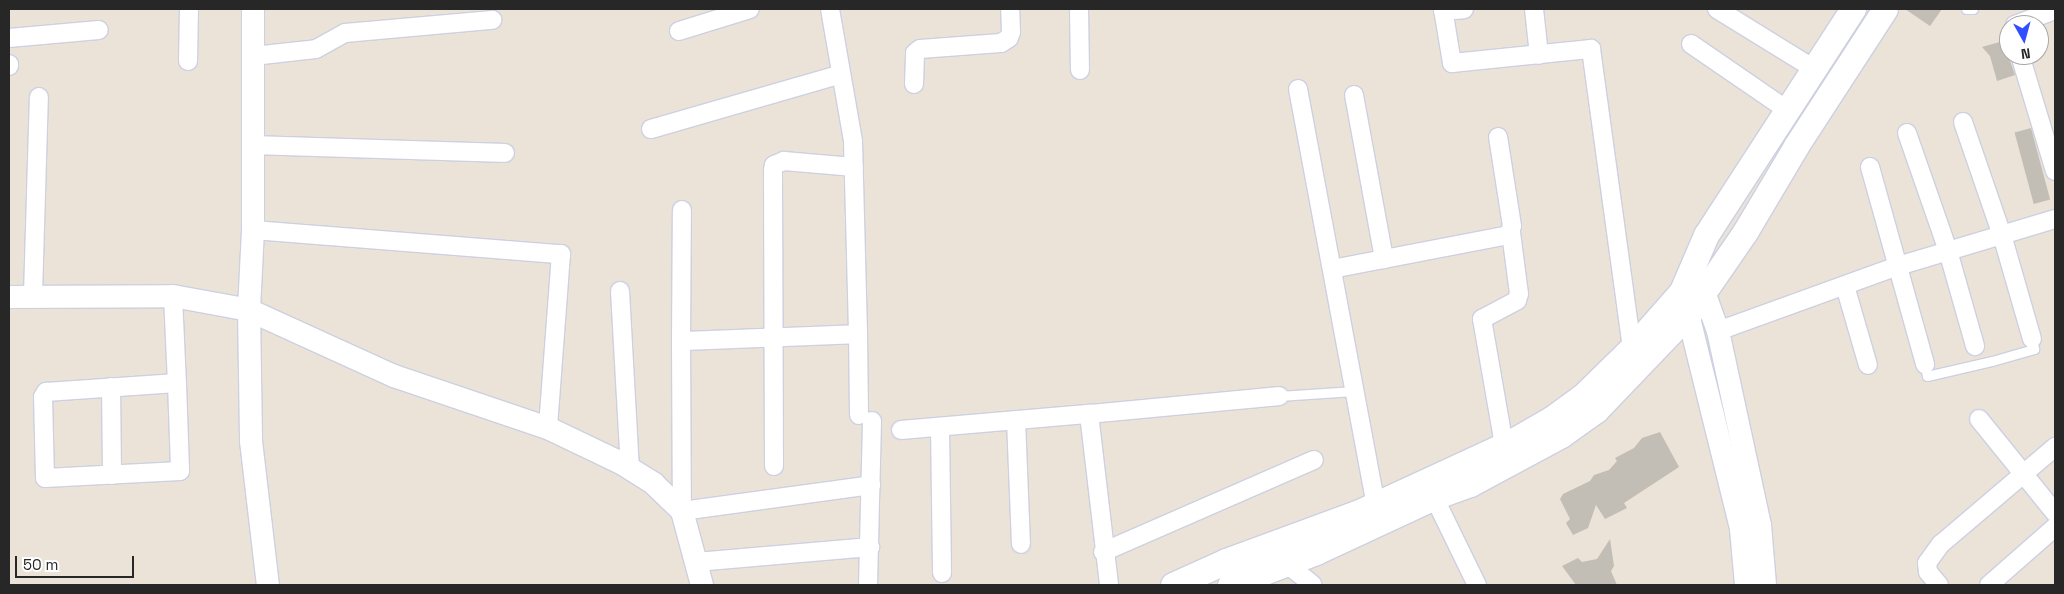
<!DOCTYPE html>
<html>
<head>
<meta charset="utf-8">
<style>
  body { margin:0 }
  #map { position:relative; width:2064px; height:594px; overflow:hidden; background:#ebe3d8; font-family:"Space Grotesk",sans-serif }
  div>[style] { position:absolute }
  .building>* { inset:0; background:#c2bdb5; transform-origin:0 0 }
  .roads { filter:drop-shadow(1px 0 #cdd0e1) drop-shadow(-1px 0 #cdd0e1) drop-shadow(0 1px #cdd0e1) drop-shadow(0 -1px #cdd0e1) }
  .service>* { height:9px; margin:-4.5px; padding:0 4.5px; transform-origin:4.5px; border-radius:4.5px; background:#fff }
  .minor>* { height:18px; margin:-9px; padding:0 9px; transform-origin:9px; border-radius:9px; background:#fff }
  .tertiary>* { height:22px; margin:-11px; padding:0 11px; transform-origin:11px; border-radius:11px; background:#fff }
  .secondary>* { height:25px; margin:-12.5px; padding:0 12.5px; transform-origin:12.5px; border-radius:12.5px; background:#fff }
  span { translate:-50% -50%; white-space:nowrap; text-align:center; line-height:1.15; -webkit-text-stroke:4.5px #fff; paint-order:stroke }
  .frame { position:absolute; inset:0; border:10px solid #272727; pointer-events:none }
  .north { position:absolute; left:1999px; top:15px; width:50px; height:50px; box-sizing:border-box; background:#fff; border:1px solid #a9a9a9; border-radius:50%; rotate:173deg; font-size:14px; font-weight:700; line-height:20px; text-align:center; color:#272727 }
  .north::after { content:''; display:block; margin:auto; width:18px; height:22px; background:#314eff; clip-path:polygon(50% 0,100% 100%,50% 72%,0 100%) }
  .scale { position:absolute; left:15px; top:556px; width:119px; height:22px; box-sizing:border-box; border:2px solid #272727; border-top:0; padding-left:6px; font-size:15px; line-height:18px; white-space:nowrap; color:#272727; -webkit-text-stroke:4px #fff; paint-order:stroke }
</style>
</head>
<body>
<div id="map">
  <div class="building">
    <div style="clip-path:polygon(1905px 9px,1942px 9px,1930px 26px)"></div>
    <div style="clip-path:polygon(2003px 41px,2015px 75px,1997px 81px,1990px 56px,1982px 47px)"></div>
    <div style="left:2031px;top:128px;width:74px;height:17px;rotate:75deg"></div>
    <div style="clip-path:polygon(1660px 432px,1679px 467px,1624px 503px,1627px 508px,1605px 519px,1596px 505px,1588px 528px,1573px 535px,1566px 523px,1570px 519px,1560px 499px,1563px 494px,1590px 481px,1594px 475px,1609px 470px,1617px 461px,1615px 458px,1634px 448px,1642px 438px)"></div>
    <div style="clip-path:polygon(1610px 539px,1614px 566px,1611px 571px,1617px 585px,1576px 585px,1562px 566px,1578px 558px,1582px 562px,1597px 559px)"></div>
  </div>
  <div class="roads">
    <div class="service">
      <div style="left:1966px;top:9px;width:7px"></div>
      <div style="left:1925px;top:364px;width:12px;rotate:81deg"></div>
      <div style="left:1927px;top:376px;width:67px;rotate:-13deg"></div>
      <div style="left:1992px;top:361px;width:44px;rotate:-15.9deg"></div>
      <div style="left:2034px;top:349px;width:10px;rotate:-101deg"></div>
      <div style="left:1279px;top:396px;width:75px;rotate:-3.8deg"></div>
    </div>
    <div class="minor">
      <div style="left:830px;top:9px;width:134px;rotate:80.1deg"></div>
      <div style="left:853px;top:141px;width:193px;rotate:88.5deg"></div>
      <div style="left:1079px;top:9px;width:61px;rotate:89.1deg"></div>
      <div style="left:1443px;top:9px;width:55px;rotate:80.5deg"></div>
      <div style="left:1452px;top:63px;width:140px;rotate:-5.8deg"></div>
      <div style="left:1591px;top:49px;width:302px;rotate:82.2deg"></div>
      <div style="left:1534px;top:9px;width:46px;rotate:83.8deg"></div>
      <div style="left:1717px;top:9px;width:114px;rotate:31.7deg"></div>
      <div style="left:1443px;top:11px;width:21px;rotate:-5deg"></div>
      <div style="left:2015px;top:25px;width:43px;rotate:-20.6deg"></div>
      <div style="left:679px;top:31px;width:74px;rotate:-17.2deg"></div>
      <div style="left:9px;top:38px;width:90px;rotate:-5.1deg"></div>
      <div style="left:1691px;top:44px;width:116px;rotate:34.5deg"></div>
      <div style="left:2020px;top:55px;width:121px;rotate:73.2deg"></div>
      <div style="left:253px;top:56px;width:63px;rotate:-6.3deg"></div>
      <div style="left:316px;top:49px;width:33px;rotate:-29deg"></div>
      <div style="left:345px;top:33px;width:148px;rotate:-5.1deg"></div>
      <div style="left:188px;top:61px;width:52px;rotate:-88.9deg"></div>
      <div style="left:9px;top:64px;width:2px;rotate:90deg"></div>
      <div style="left:914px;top:84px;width:31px;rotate:-88deg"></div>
      <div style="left:915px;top:53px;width:6px;rotate:-39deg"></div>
      <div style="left:920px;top:49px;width:81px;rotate:-4.2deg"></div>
      <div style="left:1001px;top:43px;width:9px;rotate:-32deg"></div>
      <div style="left:1009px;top:38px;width:6px;rotate:-72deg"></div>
      <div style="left:1011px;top:32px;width:23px;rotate:-92deg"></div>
      <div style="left:1298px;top:89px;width:423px;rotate:79.4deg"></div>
      <div style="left:1354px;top:95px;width:167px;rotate:79.6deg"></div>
      <div style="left:1963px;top:122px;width:120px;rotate:71deg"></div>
      <div style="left:2002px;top:235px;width:108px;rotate:73.9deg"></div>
      <div style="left:651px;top:129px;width:198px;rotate:-16.1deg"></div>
      <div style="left:1907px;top:133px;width:125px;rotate:70.8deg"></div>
      <div style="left:1948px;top:251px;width:99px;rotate:74.1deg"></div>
      <div style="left:253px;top:145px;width:252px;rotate:1.8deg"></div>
      <div style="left:1870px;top:167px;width:205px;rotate:74.4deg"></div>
      <div style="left:253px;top:230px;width:309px;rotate:4.5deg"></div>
      <div style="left:561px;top:254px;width:174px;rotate:94.3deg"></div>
      <div style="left:1332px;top:269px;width:180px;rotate:-10.9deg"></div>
      <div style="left:1509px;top:235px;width:9px;rotate:-72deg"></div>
      <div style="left:1512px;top:226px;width:90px;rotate:-98.9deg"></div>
      <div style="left:1845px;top:286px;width:82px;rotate:73.8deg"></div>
      <div style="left:620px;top:291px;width:178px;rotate:86.8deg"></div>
      <div style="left:33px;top:295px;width:198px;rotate:-88.3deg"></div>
      <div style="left:173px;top:296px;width:87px;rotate:87.4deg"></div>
      <div style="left:177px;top:383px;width:88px;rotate:88deg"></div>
      <div style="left:180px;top:471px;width:135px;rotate:177deg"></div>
      <div style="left:45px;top:478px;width:81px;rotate:-91.4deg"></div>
      <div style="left:43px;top:397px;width:6px;rotate:-59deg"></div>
      <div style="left:46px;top:392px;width:131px;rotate:-3.9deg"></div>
      <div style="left:1718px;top:331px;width:191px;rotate:-19.9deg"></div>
      <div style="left:1898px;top:266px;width:164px;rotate:-16.7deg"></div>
      <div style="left:681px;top:341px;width:131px;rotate:-89.6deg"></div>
      <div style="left:111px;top:387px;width:88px;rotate:89.3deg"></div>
      <div style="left:1089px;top:414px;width:191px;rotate:-5.4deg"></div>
      <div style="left:859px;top:415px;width:81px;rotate:-90.7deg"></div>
      <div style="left:858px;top:334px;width:177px;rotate:177.7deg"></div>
      <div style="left:681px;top:341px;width:170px;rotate:89.7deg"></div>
      <div style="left:682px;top:511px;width:191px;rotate:-7.8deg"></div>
      <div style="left:1979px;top:419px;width:121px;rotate:51deg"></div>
      <div style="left:1016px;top:420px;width:124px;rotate:87.7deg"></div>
      <div style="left:940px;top:427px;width:146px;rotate:89.2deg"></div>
      <div style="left:901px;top:430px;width:189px;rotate:-4.9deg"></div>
      <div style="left:1089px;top:414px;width:172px;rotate:83.3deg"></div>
      <div style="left:1504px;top:445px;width:128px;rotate:-99.9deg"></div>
      <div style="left:1482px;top:319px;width:40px;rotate:-28deg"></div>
      <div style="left:1517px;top:300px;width:6px;rotate:-72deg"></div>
      <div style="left:1519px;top:294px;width:63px;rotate:-97.4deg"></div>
      <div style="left:774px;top:466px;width:296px;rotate:-90.2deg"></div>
      <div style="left:773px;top:170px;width:5px;rotate:-79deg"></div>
      <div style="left:774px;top:165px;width:11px;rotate:-22deg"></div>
      <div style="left:784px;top:161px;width:70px;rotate:4.9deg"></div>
      <div style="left:1434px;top:497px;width:98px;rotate:64deg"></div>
      <div style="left:1103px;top:552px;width:230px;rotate:-23.6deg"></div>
      <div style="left:696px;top:562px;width:175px;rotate:-4.9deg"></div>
      <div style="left:1287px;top:564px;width:33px;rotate:39deg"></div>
      <div style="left:868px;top:585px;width:164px;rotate:-88.6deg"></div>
      <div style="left:1939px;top:585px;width:17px;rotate:-130deg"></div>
      <div style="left:1928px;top:572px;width:9px;rotate:-96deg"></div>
      <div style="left:1927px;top:563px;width:24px;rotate:-54deg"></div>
      <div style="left:1941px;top:544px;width:150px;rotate:-40.4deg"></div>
      <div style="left:1989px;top:585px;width:88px;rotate:-41.3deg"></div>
    </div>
    <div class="tertiary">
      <div style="left:253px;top:9px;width:221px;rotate:90deg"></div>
      <div style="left:253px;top:230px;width:80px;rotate:92.9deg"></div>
      <div style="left:249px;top:310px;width:159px;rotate:24.5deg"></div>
      <div style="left:394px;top:376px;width:163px;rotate:18.7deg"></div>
      <div style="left:548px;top:428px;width:81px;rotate:25.6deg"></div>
      <div style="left:621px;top:463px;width:39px;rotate:32deg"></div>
      <div style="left:654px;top:484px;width:39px;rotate:44deg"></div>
      <div style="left:682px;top:511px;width:77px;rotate:74.9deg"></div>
      <div style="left:1699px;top:278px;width:56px;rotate:70.3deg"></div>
      <div style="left:1718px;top:331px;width:198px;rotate:77.8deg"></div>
      <div style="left:1760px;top:525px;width:60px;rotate:85.2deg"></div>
      <div style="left:9px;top:297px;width:164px;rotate:-0.3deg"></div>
      <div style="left:173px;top:296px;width:77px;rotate:10.4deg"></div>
      <div style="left:249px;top:310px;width:131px;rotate:89.1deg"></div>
      <div style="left:251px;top:441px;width:145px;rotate:83.3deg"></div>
      <div style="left:1684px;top:298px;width:238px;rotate:76.1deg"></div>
      <div style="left:1741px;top:529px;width:56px;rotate:84.9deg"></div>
    </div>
    <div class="secondary">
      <div style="left:1173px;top:585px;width:58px;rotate:-24.4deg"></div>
      <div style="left:1226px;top:561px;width:142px;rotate:-20.2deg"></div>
      <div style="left:1359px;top:512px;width:167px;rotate:-24.7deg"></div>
      <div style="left:1511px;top:442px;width:46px;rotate:-29.9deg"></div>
      <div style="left:1551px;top:419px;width:39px;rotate:-36deg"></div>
      <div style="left:1583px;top:396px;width:69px;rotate:-44.4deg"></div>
      <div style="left:1632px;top:348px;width:76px;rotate:-48.7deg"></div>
      <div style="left:1682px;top:291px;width:61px;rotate:-66.8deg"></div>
      <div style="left:1706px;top:235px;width:270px;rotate:-57deg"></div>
      <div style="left:1230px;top:585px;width:92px;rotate:-21deg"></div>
      <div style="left:1316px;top:552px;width:130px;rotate:-25deg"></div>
      <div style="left:1434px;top:497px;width:38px;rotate:-20deg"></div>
      <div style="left:1470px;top:484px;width:103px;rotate:-28.3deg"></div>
      <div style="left:1561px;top:435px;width:43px;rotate:-35.5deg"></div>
      <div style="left:1596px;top:410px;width:136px;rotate:-46.2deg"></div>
      <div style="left:1690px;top:312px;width:97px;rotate:-55.5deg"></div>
      <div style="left:1745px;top:232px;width:100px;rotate:-59.3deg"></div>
      <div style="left:1796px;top:146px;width:163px;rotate:-57deg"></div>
    </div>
  </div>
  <div class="frame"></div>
  <div class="north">N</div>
  <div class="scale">50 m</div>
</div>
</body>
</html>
